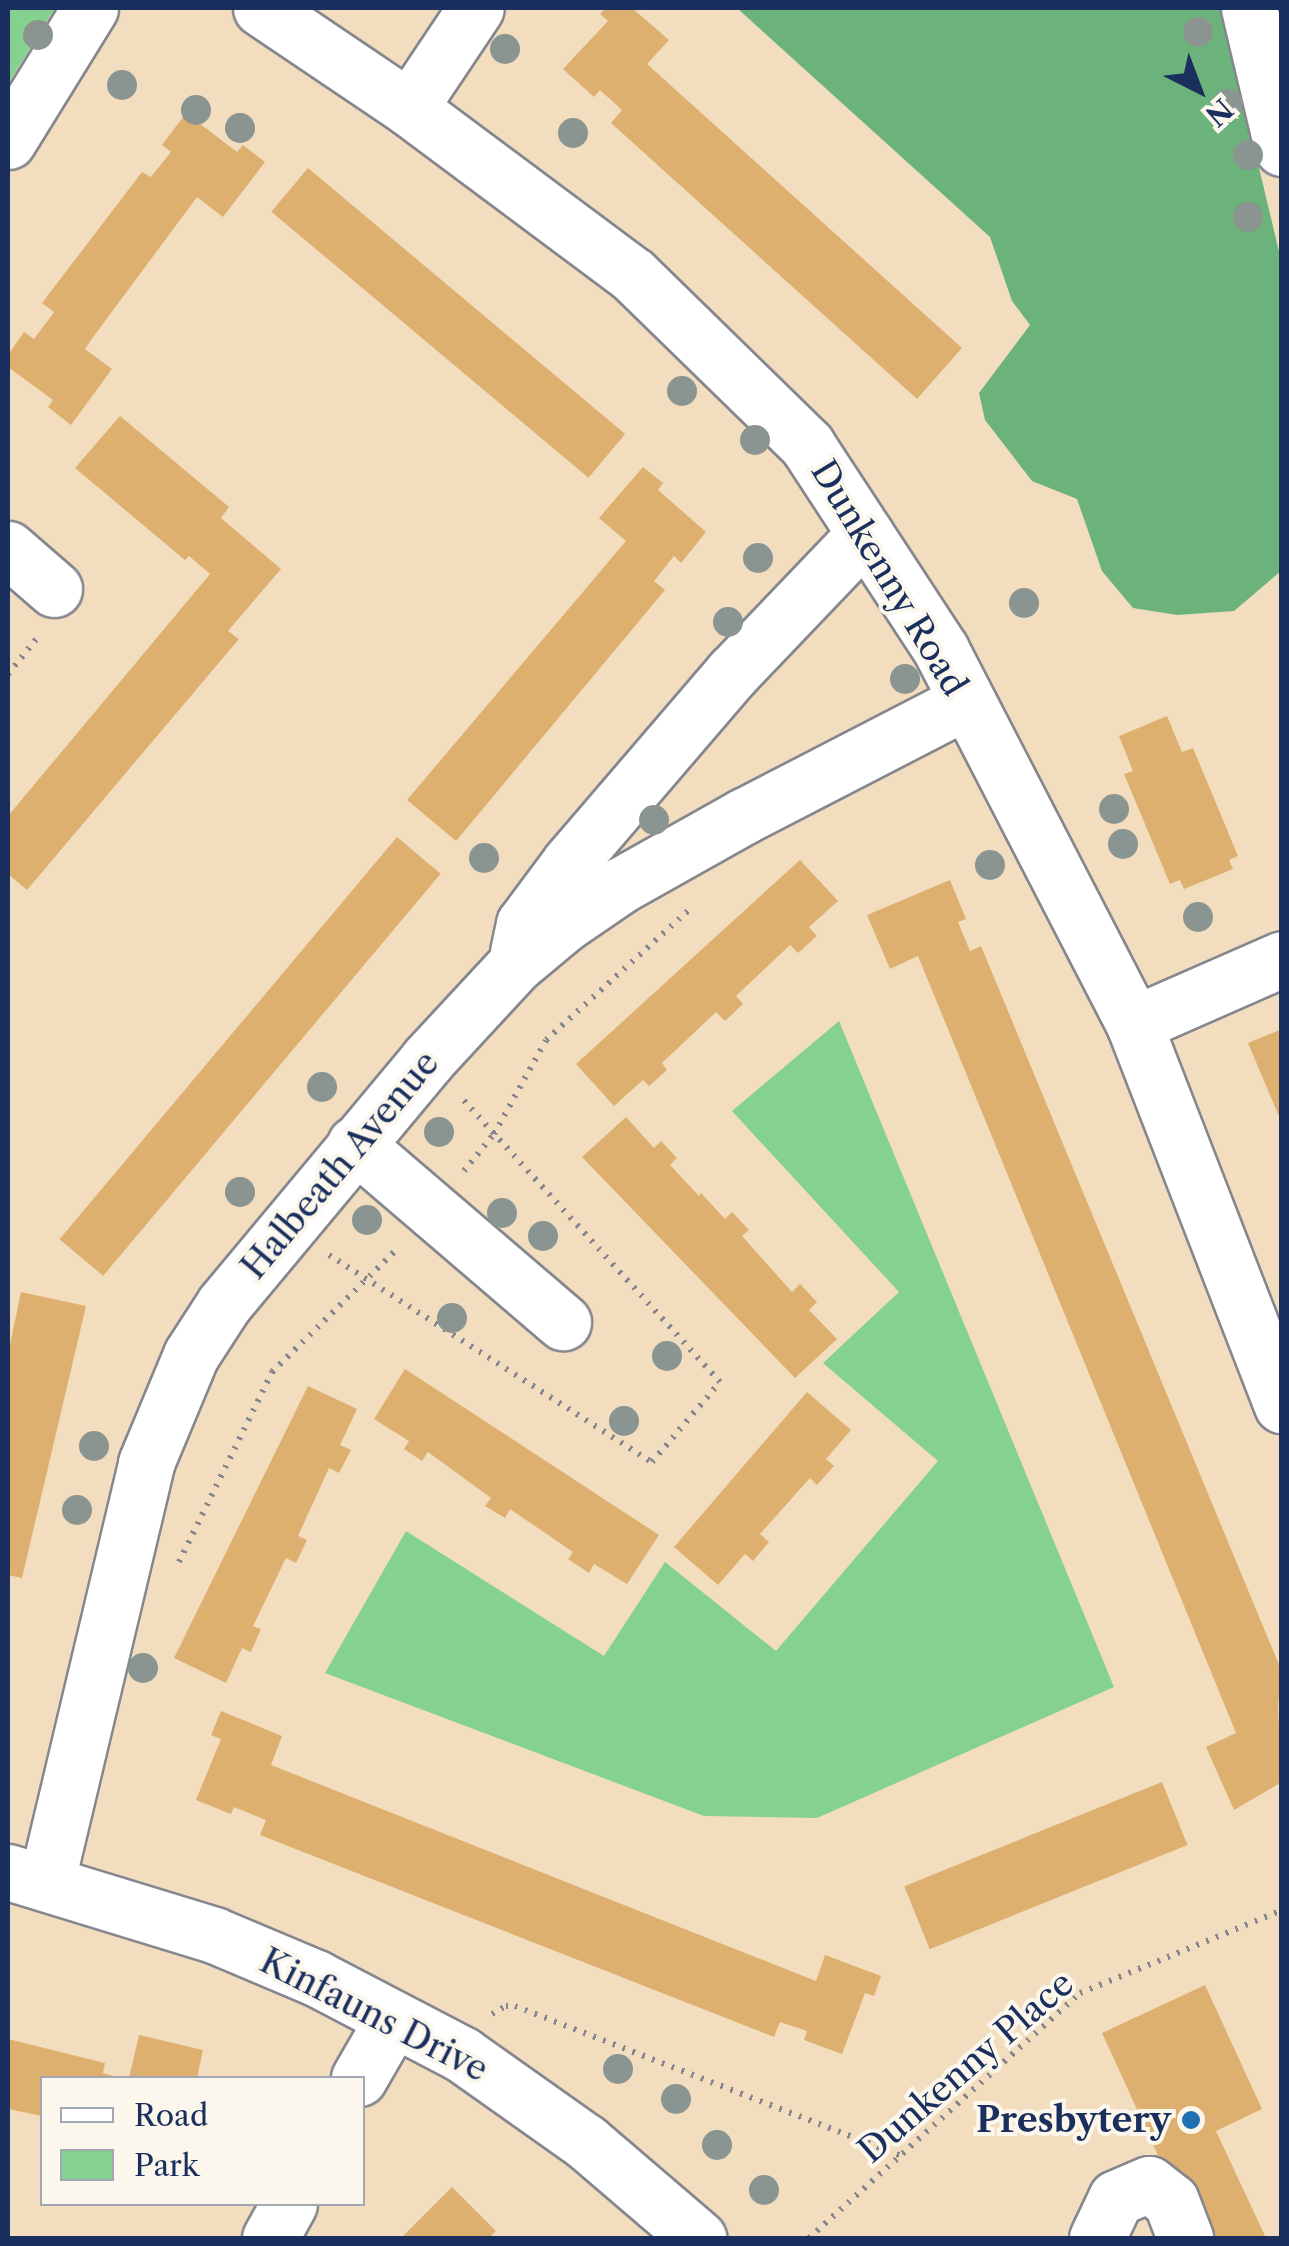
<!DOCTYPE html>
<html>
<head>
<meta charset="utf-8">
<style>
  body { margin:0 }
  #map { position:relative; width:1289px; height:2246px; overflow:hidden; background:#f2ddbf; font-family:"Libre Caslon Text",serif }
  div>[style] { position:absolute }
  .green>* { inset:0; background:#84d190 }
  .forest>* { inset:0; background:#6bb37a }
  .building>* { inset:0; background:#deb070; transform-origin:0 0 }
  .path>* { height:6px; margin-top:-3px; transform-origin:0; background:repeating-linear-gradient(90deg,#86868e 0 2.5px,transparent 0 10.5px) }
  .roads { filter:drop-shadow(2px 0 #86868e) drop-shadow(-2px 0 #86868e) drop-shadow(0 2px #86868e) drop-shadow(0 -2px #86868e) }
  .minor>* { height:55px; margin:-27.5px; padding:0 27.5px; transform-origin:27.5px; border-radius:27.5px; background:#fff }
  .trees>* { width:30px; height:30px; margin:-15px; border-radius:50%; background:#8a9490 }
  .dots>* { width:28px; height:28px; translate:-50% -50%; box-sizing:border-box; border:5px solid #fbf7ec; border-radius:50% }
  span { translate:-50% -50%; white-space:nowrap; text-align:center; line-height:1.15; -webkit-text-stroke:8px #fbf7ec; paint-order:stroke }
  .street-label { font-size:35px; color:#1b2f5e }
  .poi-label { font-size:35px; color:#1b2f5e; font-weight:700 }
  .right { translate:-100% -50%; text-align:right }
  .frame { position:absolute; inset:0; border:10px solid #1b2f5e; pointer-events:none }
  .legend { position:absolute; left:40px; top:2076px; width:325px; height:130px; box-sizing:border-box; background:#fbf7ec; border:2px solid #a1a7b3; margin:0; padding:12px 18px; list-style:none; font-size:30px; color:#1b2f5e }
  .legend li { display:flex; align-items:center; gap:20px; height:50px }
  .legend b { width:50px; border:2px solid #a1a7b3 }
  .north { position:absolute; left:1149px; top:40px; width:100px; height:100px; -webkit-text-stroke:8px #fbf7ec; paint-order:stroke; rotate:138deg; font-size:28px; font-weight:700; line-height:40px; text-align:center; color:#1b2f5e }
  .north::after { content:''; display:block; margin:auto; width:35px; height:45px; background:#1b2f5e; clip-path:polygon(50% 0,100% 100%,50% 72%,0 100%) }
</style>
</head>
<body>
<div id="map">
  <div class="green">
    <div style="clip-path:polygon(8px 8px,55px 8px,8px 84px)"></div>
    <div style="clip-path:polygon(839px 1021px,1114px 1687px,817px 1818px,704px 1816px,325px 1673px,406px 1531px,604px 1656px,665px 1562px,776px 1651px,938px 1461px,823px 1363px,899px 1292px,732px 1111px)"></div>
  </div>
  <div class="forest">
    <div style="clip-path:polygon(737px 8px,1221px 8px,1281px 260px,1281px 571px,1234px 611px,1177px 615px,1133px 608px,1102px 571px,1077px 499px,1032px 481px,985px 420px,979px 393px,1030px 325px,1012px 301px,990px 237px)"></div>
  </div>
  <div class="building">
    <div style="clip-path:polygon(606px 8px,632px 8px,669px 40px,647px 64px,962px 348px,917px 399px,611px 123px,622px 110px,600px 90px,594px 97px,563px 69px,608px 21px,600px 14px)"></div>
    <div style="clip-path:polygon(186px 113px,237px 152px,243px 145px,265px 162px,223px 217px,197px 197px,91px 340px,85px 349px,112px 369px,71px 425px,48px 407px,53px 400px,8px 367px,8px 355px,24px 332px,34px 339px,54px 312px,42px 303px,142px 172px,151px 177px,171px 152px,162px 145px)"></div>
    <div style="left:308px;top:168px;width:414px;height:57px;rotate:40deg"></div>
    <div style="clip-path:polygon(120px 416px,229px 507px,221px 518px,281px 569px,228px 631px,239px 639px,27px 890px,8px 874px,8px 816px,210px 574px,189px 556px,185px 560px,75px 468px)"></div>
    <div style="clip-path:polygon(643px 467px,663px 483px,658px 490px,706px 532px,681px 563px,674px 556px,654px 581px,665px 590px,456px 841px,407px 800px,626px 541px,599px 518px)"></div>
    <div style="clip-path:polygon(1167px 716px,1182px 752px,1193px 748px,1238px 856px,1229px 860px,1233px 869px,1184px 889px,1180px 880px,1170px 884px,1124px 774px,1133px 771px,1119px 736px)"></div>
    <div style="left:397px;top:837px;width:57px;height:525px;rotate:40deg"></div>
    <div style="clip-path:polygon(800px 860px,838px 901px,809px 927px,817px 936px,798px 953px,790px 945px,736px 996px,743px 1004px,725px 1021px,716px 1012px,662px 1063px,667px 1070px,649px 1086px,643px 1080px,614px 1106px,576px 1064px)"></div>
    <div style="clip-path:polygon(950px 880px,966px 919px,958px 922px,970px 951px,981px 946px,1282px 1672px,1278px 1706px,1282px 1782px,1234px 1810px,1206px 1747px,1236px 1733px,986px 1122px,918px 956px,890px 969px,867px 915px)"></div>
    <div style="clip-path:polygon(1282px 1029px,1282px 1121px,1281px 1121px,1248px 1043px)"></div>
    <div style="clip-path:polygon(626px 1117px,654px 1148px,661px 1141px,677px 1158px,670px 1165px,699px 1196px,701px 1193px,725px 1219px,732px 1212px,749px 1230px,742px 1236px,792px 1292px,800px 1284px,817px 1302px,809px 1310px,837px 1339px,795px 1378px,582px 1157px)"></div>
    <div style="clip-path:polygon(21px 1292px,86px 1306px,22px 1578px,8px 1575px,8px 1354px)"></div>
    <div style="clip-path:polygon(405px 1369px,659px 1535px,627px 1584px,594px 1564px,589px 1573px,568px 1559px,573px 1552px,510px 1509px,505px 1518px,485px 1506px,491px 1498px,428px 1452px,422px 1461px,404px 1449px,409px 1441px,374px 1419px)"></div>
    <div style="clip-path:polygon(308px 1386px,357px 1409px,340px 1445px,351px 1450px,339px 1473px,329px 1468px,298px 1536px,307px 1540px,296px 1563px,286px 1558px,253px 1626px,261px 1629px,251px 1652px,242px 1648px,226px 1683px,174px 1658px)"></div>
    <div style="clip-path:polygon(807px 1392px,851px 1430px,826px 1459px,834px 1466px,817px 1485px,810px 1478px,760px 1534px,769px 1542px,753px 1561px,745px 1554px,718px 1585px,674px 1547px)"></div>
    <div style="clip-path:polygon(221px 1711px,282px 1736px,271px 1765px,816px 1981px,825px 1955px,881px 1976px,874px 1996px,865px 1993px,842px 2054px,804px 2040px,807px 2031px,780px 2022px,774px 2037px,260px 1835px,266px 1820px,234px 1807px,231px 1814px,196px 1800px,221px 1739px,211px 1735px)"></div>
    <div style="left:1162px;top:1782px;width:68px;height:278px;rotate:68deg"></div>
    <div style="clip-path:polygon(1205px 1985px,1262px 2109px,1216px 2131px,1266px 2238px,1196px 2238px,1102px 2033px)"></div>
    <div style="clip-path:polygon(139px 2035px,203px 2050px,197px 2078px,129px 2078px)"></div>
    <div style="clip-path:polygon(8px 2039px,105px 2063px,103px 2073px,120px 2078px,42px 2078px,42px 2116px,8px 2109px)"></div>
    <div style="clip-path:polygon(452px 2187px,496px 2231px,489px 2238px,401px 2238px)"></div>
  </div>
  <div class="path">
    <div style="left:8px;top:674px;width:48px;rotate:-51deg"></div>
    <div style="left:464px;top:1171px;width:48px;rotate:-51deg"></div>
    <div style="left:494px;top:1134px;width:107px;rotate:-61deg"></div>
    <div style="left:546px;top:1040px;width:193px;rotate:-42.3deg"></div>
    <div style="left:329px;top:1255px;width:384px;rotate:32.7deg"></div>
    <div style="left:652px;top:1462px;width:105px;rotate:-49.6deg"></div>
    <div style="left:720px;top:1382px;width:384px;rotate:-132.3deg"></div>
    <div style="left:179px;top:1562px;width:212px;rotate:-63.9deg"></div>
    <div style="left:272px;top:1372px;width:177px;rotate:-44.5deg"></div>
    <div style="left:492px;top:2014px;width:16px;rotate:-30deg"></div>
    <div style="left:506px;top:2006px;width:9px"></div>
    <div style="left:515px;top:2006px;width:413px;rotate:21.2deg"></div>
    <div style="left:809px;top:2238px;width:365px;rotate:-42.1deg"></div>
    <div style="left:1080px;top:1993px;width:218px;rotate:-22.3deg"></div>
  </div>
  <div class="roads">
    <div class="minor">
      <div style="left:261px;top:8px;width:179px;rotate:34deg"></div>
      <div style="left:409px;top:108px;width:279px;rotate:36.7deg"></div>
      <div style="left:633px;top:275px;width:243px;rotate:44.3deg"></div>
      <div style="left:807px;top:445px;width:245px;rotate:56.8deg"></div>
      <div style="left:941px;top:650px;width:421px;rotate:62.7deg"></div>
      <div style="left:1134px;top:1024px;width:409px;rotate:68.8deg"></div>
      <div style="left:1249px;top:8px;width:144px;rotate:76.7deg"></div>
      <div style="left:409px;top:108px;width:120px;rotate:-56.2deg"></div>
      <div style="left:8px;top:141px;width:156px;rotate:-58.3deg"></div>
      <div style="left:8px;top:549px;width:61px;rotate:41deg"></div>
      <div style="left:518px;top:952px;width:29px;rotate:-78deg"></div>
      <div style="left:524px;top:924px;width:77px;rotate:-53.4deg"></div>
      <div style="left:570px;top:862px;width:250px;rotate:-49.4deg"></div>
      <div style="left:733px;top:672px;width:191px;rotate:-46.3deg"></div>
      <div style="left:1134px;top:1024px;width:162px;rotate:-23.7deg"></div>
      <div style="left:355px;top:1144px;width:274px;rotate:40.6deg"></div>
      <div style="left:8px;top:1872px;width:215px;rotate:17deg"></div>
      <div style="left:214px;top:1935px;width:111px;rotate:22.9deg"></div>
      <div style="left:316px;top:1978px;width:166px;rotate:27.6deg"></div>
      <div style="left:463px;top:2055px;width:151px;rotate:35.3deg"></div>
      <div style="left:586px;top:2142px;width:148px;rotate:40.6deg"></div>
      <div style="left:47px;top:1880px;width:429px;rotate:-76.6deg"></div>
      <div style="left:146px;top:1463px;width:117px;rotate:-67.4deg"></div>
      <div style="left:191px;top:1355px;width:61px;rotate:-57.1deg"></div>
      <div style="left:224px;top:1304px;width:317px;rotate:-50.2deg"></div>
      <div style="left:427px;top:1060px;width:131px;rotate:-47.2deg"></div>
      <div style="left:516px;top:964px;width:62px;rotate:-39.8deg"></div>
      <div style="left:564px;top:924px;width:69px;rotate:-34.4deg"></div>
      <div style="left:621px;top:885px;width:141px;rotate:-29.3deg"></div>
      <div style="left:744px;top:816px;width:249px;rotate:-27.3deg"></div>
      <div style="left:359px;top:2078px;width:68px;rotate:-60deg"></div>
      <div style="left:270px;top:2238px;width:39px;rotate:-61deg"></div>
      <div style="left:1097px;top:2238px;width:44px;rotate:-64.6deg"></div>
      <div style="left:1116px;top:2198px;width:36px;rotate:-23deg"></div>
      <div style="left:1149px;top:2184px;width:28px;rotate:38deg"></div>
      <div style="left:1171px;top:2201px;width:40px;rotate:69deg"></div>
    </div>
  </div>
  <div class="trees">
    <div style="left:1198px;top:32px"></div>
    <div style="left:38px;top:35px"></div>
    <div style="left:505px;top:49px"></div>
    <div style="left:122px;top:85px"></div>
    <div style="left:1228px;top:104px"></div>
    <div style="left:196px;top:110px"></div>
    <div style="left:240px;top:128px"></div>
    <div style="left:573px;top:133px"></div>
    <div style="left:1248px;top:155px"></div>
    <div style="left:1248px;top:217px"></div>
    <div style="left:682px;top:391px"></div>
    <div style="left:755px;top:440px"></div>
    <div style="left:758px;top:558px"></div>
    <div style="left:1024px;top:603px"></div>
    <div style="left:728px;top:622px"></div>
    <div style="left:905px;top:679px"></div>
    <div style="left:1114px;top:809px"></div>
    <div style="left:654px;top:820px"></div>
    <div style="left:1123px;top:844px"></div>
    <div style="left:484px;top:858px"></div>
    <div style="left:990px;top:865px"></div>
    <div style="left:1198px;top:917px"></div>
    <div style="left:322px;top:1087px"></div>
    <div style="left:439px;top:1132px"></div>
    <div style="left:240px;top:1192px"></div>
    <div style="left:502px;top:1213px"></div>
    <div style="left:367px;top:1220px"></div>
    <div style="left:543px;top:1236px"></div>
    <div style="left:452px;top:1318px"></div>
    <div style="left:667px;top:1356px"></div>
    <div style="left:624px;top:1421px"></div>
    <div style="left:94px;top:1446px"></div>
    <div style="left:77px;top:1510px"></div>
    <div style="left:143px;top:1668px"></div>
    <div style="left:618px;top:2069px"></div>
    <div style="left:676px;top:2099px"></div>
    <div style="left:717px;top:2145px"></div>
    <div style="left:764px;top:2190px"></div>
  </div>
  <div class="dots">
    <div style="left:1191px;top:2120px;background:#1f6fb2"></div>
  </div>
  <div class="street-label">
    <span style="left:889px;top:578px;rotate:59deg">Dunkenny Road</span>
    <span style="left:340px;top:1165px;rotate:-50deg">Halbeath Avenue</span>
    <span style="left:374px;top:2015px;rotate:27deg">Kinfauns Drive</span>
    <span style="left:966px;top:2067px;rotate:-41deg">Dunkenny Place</span>
  </div>
  <div class="poi-label">
    <span class="right" style="left:1171px;top:2120px">Presbytery</span>
  </div>
  <div class="frame"></div>
  <ul class="legend">
  <li><b style="height:12px;background:#fff"></b>Road</li>
  <li><b style="height:28px;background:#84d190"></b>Park</li>
  </ul>
  <div class="north">N</div>
</div>
</body>
</html>
